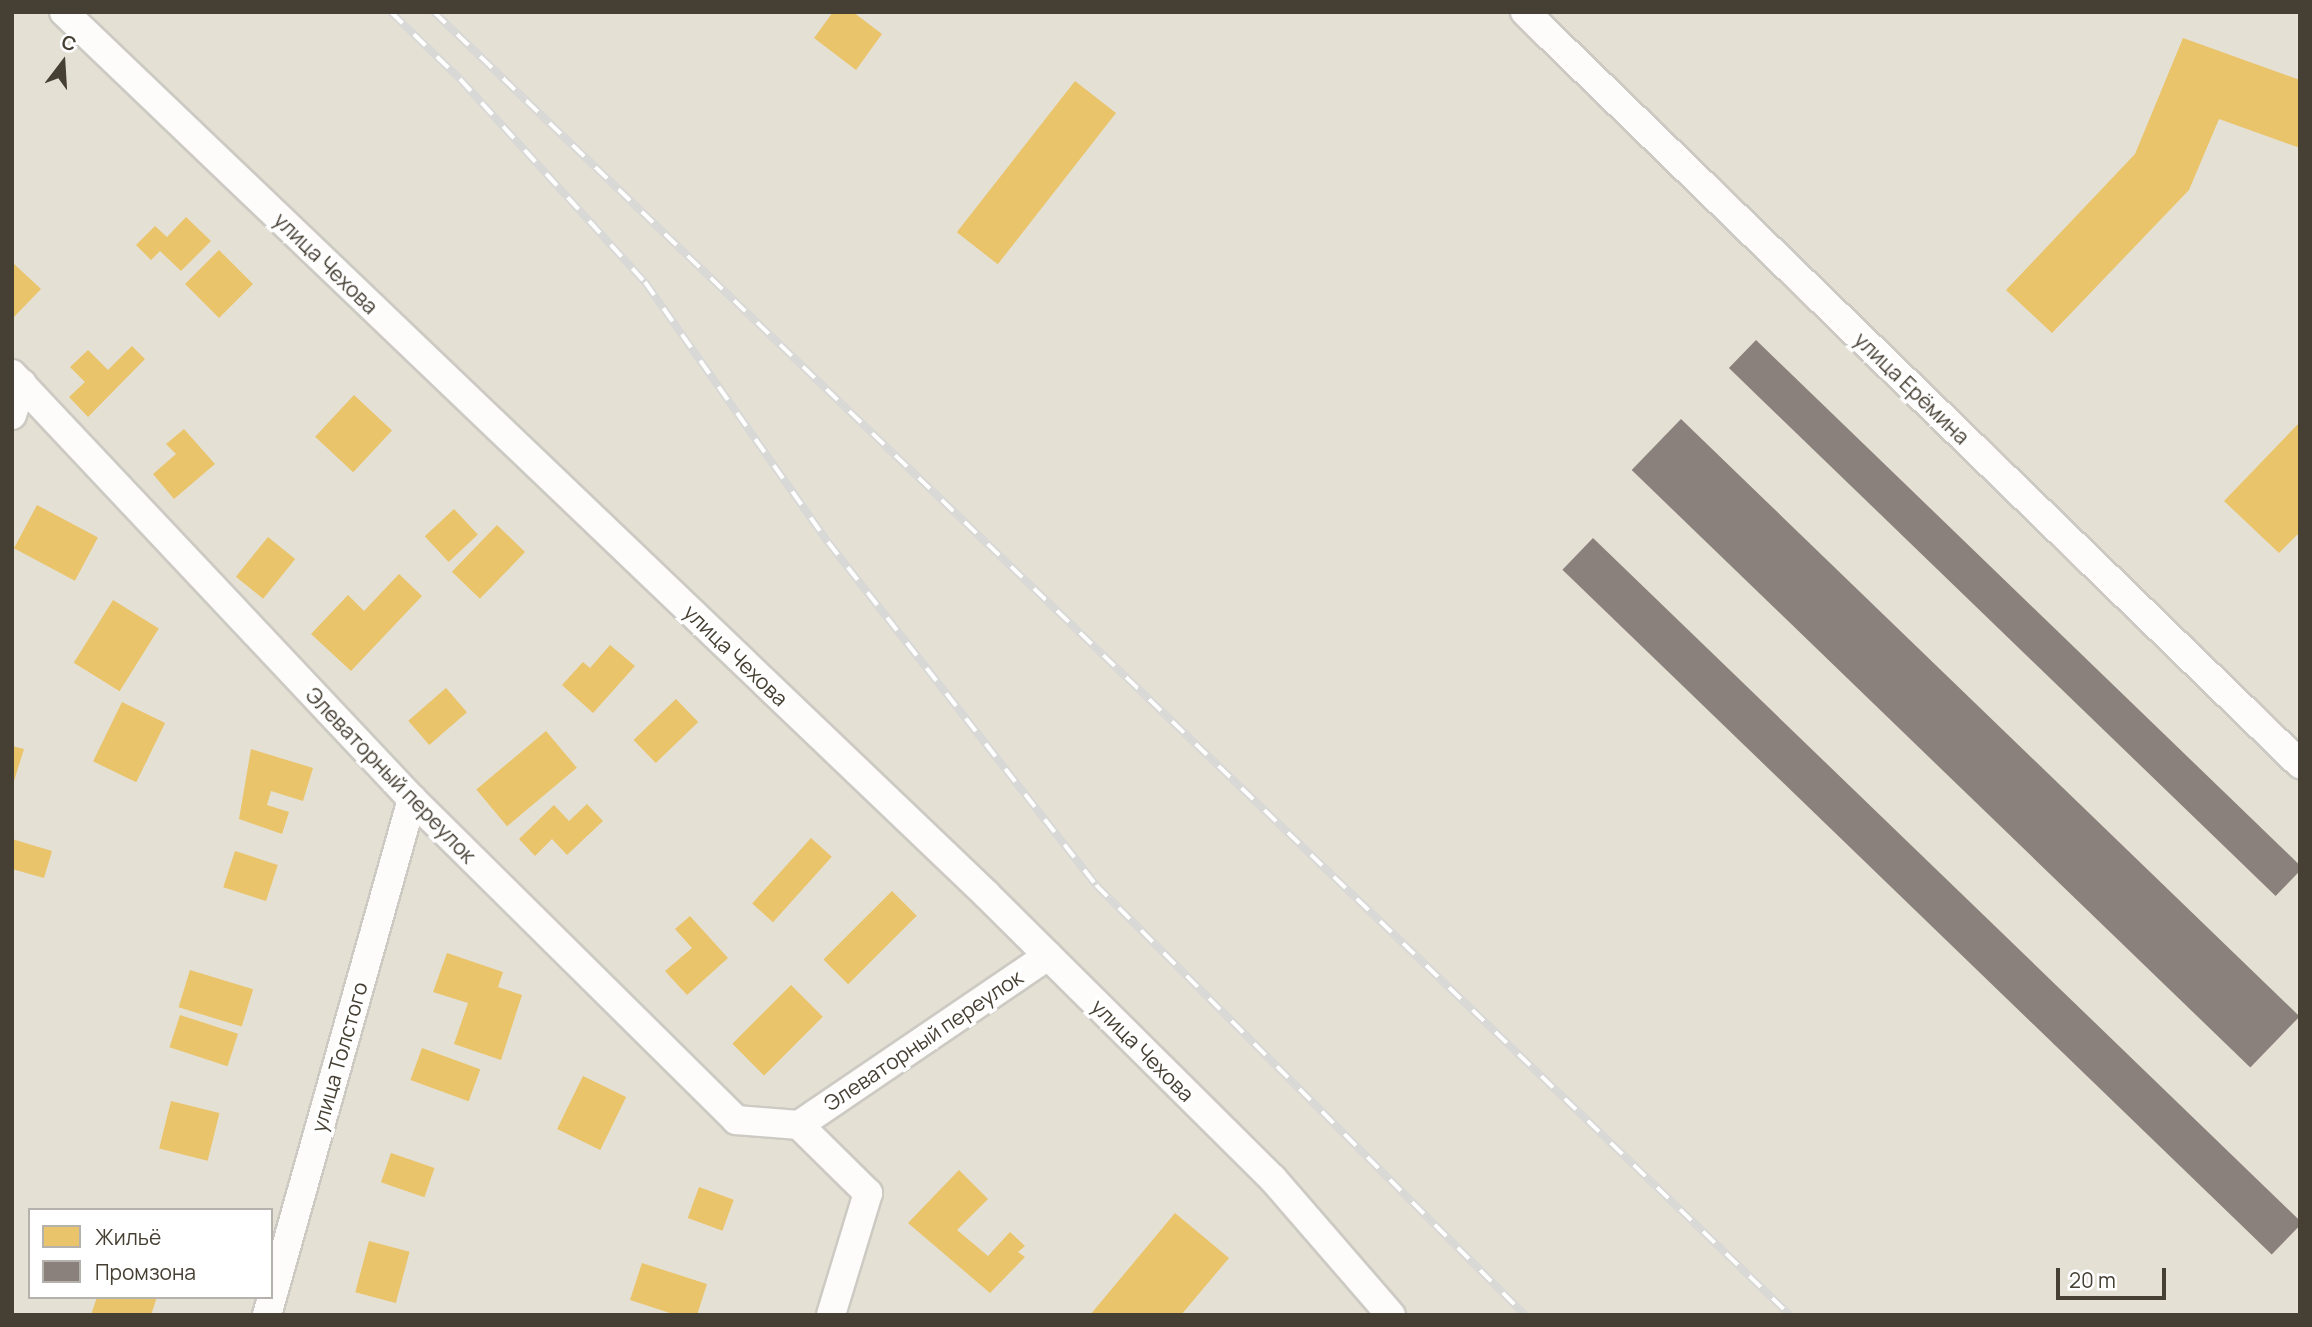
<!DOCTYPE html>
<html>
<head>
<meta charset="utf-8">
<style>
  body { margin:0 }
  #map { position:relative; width:2312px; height:1327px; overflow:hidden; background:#f0eee7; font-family:Manrope,sans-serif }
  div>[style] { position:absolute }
  .residential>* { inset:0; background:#e5e0d4 }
  .homes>* { inset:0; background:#e9c46a; transform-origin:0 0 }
  .industry>* { inset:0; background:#8a817c; transform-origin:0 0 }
  .roads { filter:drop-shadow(2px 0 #cccac3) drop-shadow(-2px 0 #cccac3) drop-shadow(0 2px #cccac3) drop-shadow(0 -2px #cccac3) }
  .minor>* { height:28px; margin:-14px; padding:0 14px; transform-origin:14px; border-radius:14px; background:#fdfcfb }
  .rail>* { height:8px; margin-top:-4px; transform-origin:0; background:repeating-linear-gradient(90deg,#fff 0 16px,#d8d8d7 0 32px); box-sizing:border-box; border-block:2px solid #d8d8d7 }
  span { translate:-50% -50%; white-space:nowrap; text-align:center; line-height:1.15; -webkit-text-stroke:7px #fff; paint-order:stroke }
  .street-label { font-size:21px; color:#463f33 }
  .frame { position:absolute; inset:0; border:14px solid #463f33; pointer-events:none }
  .legend { position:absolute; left:28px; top:1208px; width:245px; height:91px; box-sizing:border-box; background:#fff; border:2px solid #b5b2ad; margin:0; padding:9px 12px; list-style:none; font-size:21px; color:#463f33 }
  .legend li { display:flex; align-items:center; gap:14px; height:35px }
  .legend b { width:35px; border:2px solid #b5b2ad }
  .north { position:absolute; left:28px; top:28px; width:70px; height:70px; -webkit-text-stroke:5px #fff; paint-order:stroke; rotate:17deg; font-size:19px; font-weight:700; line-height:28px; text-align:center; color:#463f33 }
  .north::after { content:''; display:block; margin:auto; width:24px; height:32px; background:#463f33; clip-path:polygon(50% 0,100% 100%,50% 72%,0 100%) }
  .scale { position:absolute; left:2056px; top:1268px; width:110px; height:32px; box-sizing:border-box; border:4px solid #463f33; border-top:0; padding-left:9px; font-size:21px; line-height:24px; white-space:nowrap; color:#463f33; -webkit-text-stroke:5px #fff; paint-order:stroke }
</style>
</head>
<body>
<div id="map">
  <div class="residential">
    <div style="clip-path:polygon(evenodd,12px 12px,2300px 12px,2300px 1315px,12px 1315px,12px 12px,30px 1210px,271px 1210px,271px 1297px,30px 1297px,30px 1210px)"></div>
  </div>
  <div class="homes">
    <div style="clip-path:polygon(833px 12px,853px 12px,882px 34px,856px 70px,814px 38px)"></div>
    <div style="clip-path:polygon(2183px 38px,2300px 80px,2300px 148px,2219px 119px,2189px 190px,2052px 333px,2006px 290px,2135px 154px)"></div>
    <div style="left:1075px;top:81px;width:52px;height:192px;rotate:38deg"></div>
    <div style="clip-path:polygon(186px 217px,211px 241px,181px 271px,160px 251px,151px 260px,136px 245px,155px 226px,167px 237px)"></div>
    <div style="left:219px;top:250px;width:48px;height:48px;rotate:45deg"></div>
    <div style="clip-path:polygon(12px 262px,41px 289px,12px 319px)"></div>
    <div style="clip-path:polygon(132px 346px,145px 359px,88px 417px,69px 397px,85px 382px,70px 367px,88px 350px,108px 370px)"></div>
    <div style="left:354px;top:395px;width:52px;height:57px;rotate:43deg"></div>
    <div style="clip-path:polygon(2300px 422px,2300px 532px,2279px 553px,2224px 501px)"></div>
    <div style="clip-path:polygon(184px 429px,215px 464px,174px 499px,153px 474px,176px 454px,166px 444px)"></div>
    <div style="left:37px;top:505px;width:69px;height:49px;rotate:28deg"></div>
    <div style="left:454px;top:509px;width:35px;height:40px;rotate:47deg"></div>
    <div style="left:497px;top:525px;width:39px;height:65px;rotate:44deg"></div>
    <div style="left:268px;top:537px;width:35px;height:51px;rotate:39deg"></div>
    <div style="clip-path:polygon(399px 574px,422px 596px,351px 671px,311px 634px,348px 595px,364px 611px)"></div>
    <div style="left:113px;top:600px;width:54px;height:74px;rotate:32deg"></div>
    <div style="clip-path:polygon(610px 645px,635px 666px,593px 713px,562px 685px,583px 662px,590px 668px)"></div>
    <div style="left:446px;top:688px;width:32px;height:50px;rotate:49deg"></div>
    <div style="left:676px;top:699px;width:32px;height:59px;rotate:46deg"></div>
    <div style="left:122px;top:702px;width:48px;height:66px;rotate:26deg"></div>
    <div style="left:546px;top:731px;width:48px;height:91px;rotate:50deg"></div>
    <div style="clip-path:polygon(12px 746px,24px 749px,13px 784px,12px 784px)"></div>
    <div style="clip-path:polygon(251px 749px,313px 768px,303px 801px,271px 791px,267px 805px,289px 812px,282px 834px,239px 819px)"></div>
    <div style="clip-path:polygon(587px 804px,603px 821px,567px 855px,552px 839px,535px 856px,519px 839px,554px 805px,569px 821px)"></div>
    <div style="left:811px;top:838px;width:28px;height:88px;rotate:42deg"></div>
    <div style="clip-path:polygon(12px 839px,52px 851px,44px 878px,12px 869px)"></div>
    <div style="left:235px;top:851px;width:45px;height:38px;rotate:18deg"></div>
    <div style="left:892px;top:891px;width:35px;height:97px;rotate:45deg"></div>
    <div style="clip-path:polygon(690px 916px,728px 958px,687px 995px,665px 971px,692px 948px,675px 929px)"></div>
    <div style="clip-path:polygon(447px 953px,503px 972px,498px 987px,522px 995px,501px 1060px,454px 1044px,468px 1003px,433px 992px)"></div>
    <div style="left:190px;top:970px;width:66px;height:39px;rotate:17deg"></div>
    <div style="left:791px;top:985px;width:45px;height:83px;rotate:45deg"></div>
    <div style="left:180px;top:1015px;width:61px;height:34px;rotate:18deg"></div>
    <div style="left:422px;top:1048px;width:62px;height:34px;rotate:20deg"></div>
    <div style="left:583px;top:1076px;width:48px;height:59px;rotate:26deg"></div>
    <div style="left:171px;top:1101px;width:50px;height:49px;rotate:14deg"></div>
    <div style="left:391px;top:1153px;width:46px;height:31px;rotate:19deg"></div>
    <div style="clip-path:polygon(959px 1170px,988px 1199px,957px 1230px,988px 1256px,1010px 1232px,1025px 1246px,1018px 1252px,1025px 1257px,990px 1293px,908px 1223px)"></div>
    <div style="left:699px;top:1187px;width:37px;height:33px;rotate:20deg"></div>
    <div style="clip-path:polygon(1175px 1213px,1229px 1258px,1181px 1315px,1090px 1315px)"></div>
    <div style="left:369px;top:1241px;width:42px;height:53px;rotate:15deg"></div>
    <div style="clip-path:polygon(642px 1263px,707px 1284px,697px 1315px,676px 1315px,630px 1300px)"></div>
    <div style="clip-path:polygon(97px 1297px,157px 1297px,151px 1315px,91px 1315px)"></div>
  </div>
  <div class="industry">
    <div style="left:1756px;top:340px;width:760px;height:39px;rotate:44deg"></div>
    <div style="left:1681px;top:419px;width:860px;height:71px;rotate:44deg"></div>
    <div style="left:1593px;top:538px;width:986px;height:44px;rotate:44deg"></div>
  </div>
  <div class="roads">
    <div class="minor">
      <div style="left:64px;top:12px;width:1277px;rotate:43.73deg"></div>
      <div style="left:987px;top:895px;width:403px;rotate:44.8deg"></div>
      <div style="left:1273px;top:1179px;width:180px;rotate:49.1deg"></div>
      <div style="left:1525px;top:12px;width:1080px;rotate:44.14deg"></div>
      <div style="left:12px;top:374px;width:584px;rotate:46.74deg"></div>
      <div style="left:412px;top:799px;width:456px;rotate:44.7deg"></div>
      <div style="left:736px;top:1120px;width:63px;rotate:4.5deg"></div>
      <div style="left:799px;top:1125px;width:97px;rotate:44.6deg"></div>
      <div style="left:868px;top:1193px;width:127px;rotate:106.9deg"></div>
      <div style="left:12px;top:415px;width:33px;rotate:-72deg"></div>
      <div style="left:799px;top:1125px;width:301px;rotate:-34.2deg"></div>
      <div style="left:267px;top:1315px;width:536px;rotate:-74.3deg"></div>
    </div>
  </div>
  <div class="rail">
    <div style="left:391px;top:12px;width:96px;rotate:44.2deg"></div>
    <div style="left:460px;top:79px;width:275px;rotate:47.7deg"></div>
    <div style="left:645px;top:282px;width:318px;rotate:54.9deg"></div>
    <div style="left:828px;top:542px;width:435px;rotate:52deg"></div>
    <div style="left:1096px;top:885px;width:607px;rotate:45.07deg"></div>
    <div style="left:434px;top:12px;width:1881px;rotate:43.86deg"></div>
  </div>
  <div class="street-label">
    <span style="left:326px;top:263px;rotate:44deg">улица Чехова</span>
    <span style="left:1912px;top:388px;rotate:44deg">улица Ерёмина</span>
    <span style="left:736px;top:655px;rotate:44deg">улица Чехова</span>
    <span style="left:391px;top:775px;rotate:46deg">Элеваторный переулок</span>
    <span style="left:923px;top:1040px;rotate:-34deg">Элеваторный переулок</span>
    <span style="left:1143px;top:1050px;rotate:45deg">улица Чехова</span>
    <span style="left:339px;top:1057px;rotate:-74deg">улица Толстого</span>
  </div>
  <div class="frame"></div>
  <ul class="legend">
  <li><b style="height:19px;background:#e9c46a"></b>Жильё</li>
  <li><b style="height:19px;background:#8a817c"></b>Промзона</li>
  </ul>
  <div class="north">С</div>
  <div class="scale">20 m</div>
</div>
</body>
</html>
